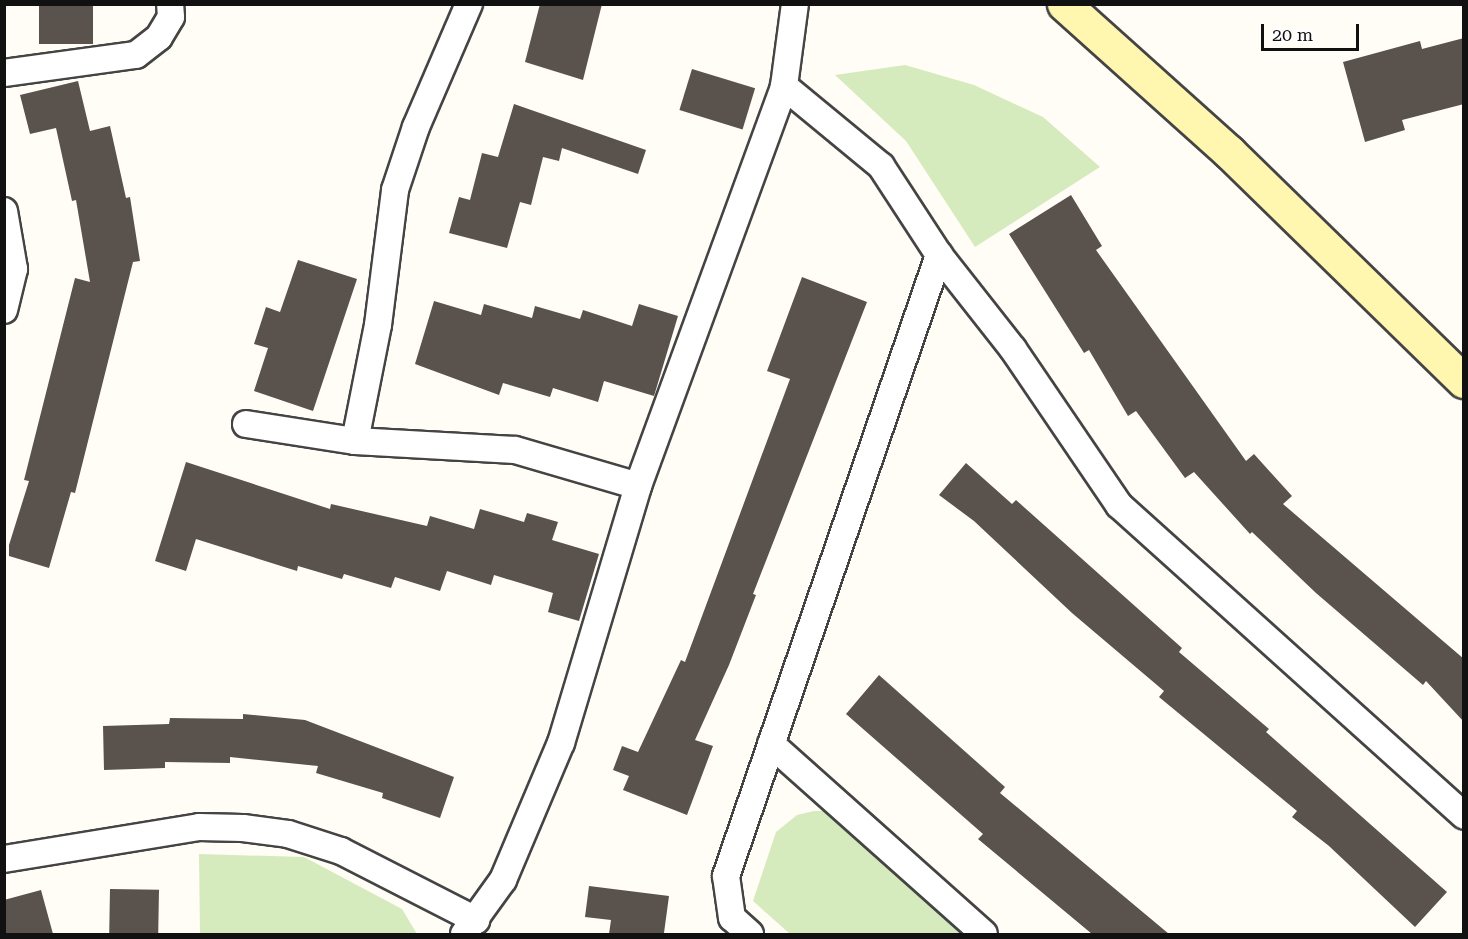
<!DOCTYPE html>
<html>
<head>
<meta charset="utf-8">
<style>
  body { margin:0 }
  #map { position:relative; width:1468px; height:939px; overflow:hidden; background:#fffdf5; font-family:"Roboto Serif",serif }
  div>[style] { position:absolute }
  .green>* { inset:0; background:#d5ebbd }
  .building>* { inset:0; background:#5a524d; transform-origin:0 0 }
  .roads { filter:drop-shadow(2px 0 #444) drop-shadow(-2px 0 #444) drop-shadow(0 2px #444) drop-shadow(0 -2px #444) }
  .street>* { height:26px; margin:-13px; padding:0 13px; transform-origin:13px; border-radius:13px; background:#fff }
  .secondary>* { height:33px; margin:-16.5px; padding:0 16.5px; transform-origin:16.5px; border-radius:16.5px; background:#fff6b0 }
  span { translate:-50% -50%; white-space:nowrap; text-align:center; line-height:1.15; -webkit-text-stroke:6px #fff; paint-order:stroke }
  .frame { position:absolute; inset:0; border:6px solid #111; pointer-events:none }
  .scale { position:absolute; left:1261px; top:24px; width:98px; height:27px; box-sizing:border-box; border:3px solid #111; border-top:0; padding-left:8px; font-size:18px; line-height:21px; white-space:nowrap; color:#111; -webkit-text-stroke:4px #fff; paint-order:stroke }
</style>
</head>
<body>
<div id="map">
  <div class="green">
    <div style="clip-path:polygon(905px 65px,974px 85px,1043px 117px,1100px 167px,975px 247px,906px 141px,835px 75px)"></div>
    <div style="clip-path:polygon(814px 811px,831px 811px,966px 934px,790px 934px,753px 901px,776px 832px,797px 815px)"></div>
    <div style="clip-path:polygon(199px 854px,304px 857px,402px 909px,417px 934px,200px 934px)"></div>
  </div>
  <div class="building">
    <div style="left:39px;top:4px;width:54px;height:40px"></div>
    <div style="clip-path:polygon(540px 4px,602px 4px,583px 80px,525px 62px)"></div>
    <div style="clip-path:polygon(1464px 38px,1464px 104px,1402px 120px,1405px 130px,1365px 142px,1343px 62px,1420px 41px,1422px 49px)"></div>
    <div style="left:692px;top:69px;width:66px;height:43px;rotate:17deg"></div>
    <div style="clip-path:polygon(78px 81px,90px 131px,110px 126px,126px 198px,130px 197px,140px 261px,133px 262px,75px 493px,71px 492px,49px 568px,9px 556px,9px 545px,29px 481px,24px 480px,75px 278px,90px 282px,76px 200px,72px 201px,56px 128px,30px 134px,20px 95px)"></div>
    <div style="clip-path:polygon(514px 104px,646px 150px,638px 174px,562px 148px,559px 161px,543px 157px,531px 205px,520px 202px,507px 248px,449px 233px,459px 197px,470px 200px,482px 153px,498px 157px)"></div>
    <div style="clip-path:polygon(1071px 195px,1102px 246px,1096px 250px,1246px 461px,1254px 454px,1292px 496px,1283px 504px,1464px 659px,1464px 722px,1426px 681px,1423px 685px,1316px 593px,1252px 532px,1250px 534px,1194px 472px,1185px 478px,1136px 411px,1128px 416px,1089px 350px,1084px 353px,1009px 234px)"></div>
    <div style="clip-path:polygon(298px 260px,357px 279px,313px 411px,254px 391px,268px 348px,254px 344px,266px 307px,280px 312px)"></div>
    <div style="clip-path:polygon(802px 277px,867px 302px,753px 594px,756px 595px,729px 665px,695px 740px,713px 746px,687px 815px,623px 790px,629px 776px,613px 770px,622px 746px,638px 752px,681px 660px,685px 662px,790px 379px,767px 371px)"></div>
    <div style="clip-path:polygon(434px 301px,481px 315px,484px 304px,532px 318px,535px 306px,580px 319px,583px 310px,632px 326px,639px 304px,678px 316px,654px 396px,604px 381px,598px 402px,553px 388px,550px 397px,503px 383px,499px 395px,415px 364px)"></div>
    <div style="clip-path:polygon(186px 462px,330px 509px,331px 504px,427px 526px,430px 516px,474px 529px,480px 509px,524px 522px,527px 513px,558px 522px,552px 540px,599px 554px,579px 621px,548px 612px,553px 593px,494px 575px,491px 585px,447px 571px,440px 591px,395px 577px,391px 588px,344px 574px,342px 579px,298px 566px,297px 571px,196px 539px,186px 571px,155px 561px)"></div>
    <div style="clip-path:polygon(966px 463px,1012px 504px,1016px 500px,1182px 648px,1179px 652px,1269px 729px,1266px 732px,1447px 892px,1415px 927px,1329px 846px,1292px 817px,1297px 811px,1159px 697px,1164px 691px,1072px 613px,974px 521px,939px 495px)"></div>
    <div style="clip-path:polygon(879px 675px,1005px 787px,1000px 793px,1169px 934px,1092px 934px,978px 839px,983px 834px,846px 714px)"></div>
    <div style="clip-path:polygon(243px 714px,305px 720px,454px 777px,440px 818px,382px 798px,383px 793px,316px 773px,318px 766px,230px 757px,230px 763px,165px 762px,165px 768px,104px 770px,103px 726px,169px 724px,170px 718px,243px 719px)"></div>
    <div style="clip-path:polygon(589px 886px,669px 896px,664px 933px,609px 934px,611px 920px,585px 917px)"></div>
    <div style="left:110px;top:889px;width:49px;height:45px;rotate:1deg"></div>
    <div style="clip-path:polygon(41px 890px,53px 934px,4px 934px,4px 900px)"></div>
  </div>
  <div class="roads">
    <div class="street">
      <div style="left:4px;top:73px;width:133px;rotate:-7.8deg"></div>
      <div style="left:136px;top:55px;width:29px;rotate:-38deg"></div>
      <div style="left:159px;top:37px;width:23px;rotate:-59deg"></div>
      <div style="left:171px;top:17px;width:13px;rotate:-94deg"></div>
      <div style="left:784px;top:86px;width:126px;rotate:39.5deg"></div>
      <div style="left:881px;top:166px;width:106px;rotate:56.9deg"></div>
      <div style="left:939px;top:255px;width:120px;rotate:51.8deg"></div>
      <div style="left:1013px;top:349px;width:189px;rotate:55.8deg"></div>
      <div style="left:1119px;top:505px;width:464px;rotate:42deg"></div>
      <div style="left:4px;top:211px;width:59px;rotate:80.2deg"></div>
      <div style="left:14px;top:269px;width:42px;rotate:103.7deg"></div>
      <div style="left:246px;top:424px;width:110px;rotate:8.9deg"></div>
      <div style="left:355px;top:441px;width:160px;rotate:3.2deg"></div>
      <div style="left:515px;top:450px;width:128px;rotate:16.3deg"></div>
      <div style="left:355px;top:441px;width:118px;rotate:-78.8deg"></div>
      <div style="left:378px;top:325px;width:136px;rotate:-82.8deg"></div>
      <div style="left:395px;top:190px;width:66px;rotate:-71.6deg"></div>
      <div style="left:416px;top:127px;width:134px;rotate:-66.7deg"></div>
      <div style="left:771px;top:744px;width:285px;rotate:41.7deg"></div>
      <div style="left:4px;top:859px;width:198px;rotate:-9.3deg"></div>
      <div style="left:199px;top:827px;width:44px;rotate:1.3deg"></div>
      <div style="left:243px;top:828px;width:45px;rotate:7.6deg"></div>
      <div style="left:288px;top:834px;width:56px;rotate:17.8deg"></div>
      <div style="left:341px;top:851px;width:152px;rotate:27.1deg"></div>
      <div style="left:464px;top:934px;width:67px;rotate:-54.2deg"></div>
      <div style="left:503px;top:880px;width:149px;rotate:-67.1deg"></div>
      <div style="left:561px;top:743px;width:268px;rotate:-73.3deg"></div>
      <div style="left:638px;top:486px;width:426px;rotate:-69.9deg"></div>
      <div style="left:784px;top:86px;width:83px;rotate:-82.4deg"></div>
      <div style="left:750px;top:934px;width:24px;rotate:-138deg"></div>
      <div style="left:732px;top:918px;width:42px;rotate:-98.1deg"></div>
      <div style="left:726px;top:876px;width:657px;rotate:-71.07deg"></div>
    </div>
    <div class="secondary">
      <div style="left:1064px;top:4px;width:222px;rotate:41.9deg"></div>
      <div style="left:1229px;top:152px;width:328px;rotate:44.3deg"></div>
    </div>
  </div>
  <div class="frame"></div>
  <div class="scale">20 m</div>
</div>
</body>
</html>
